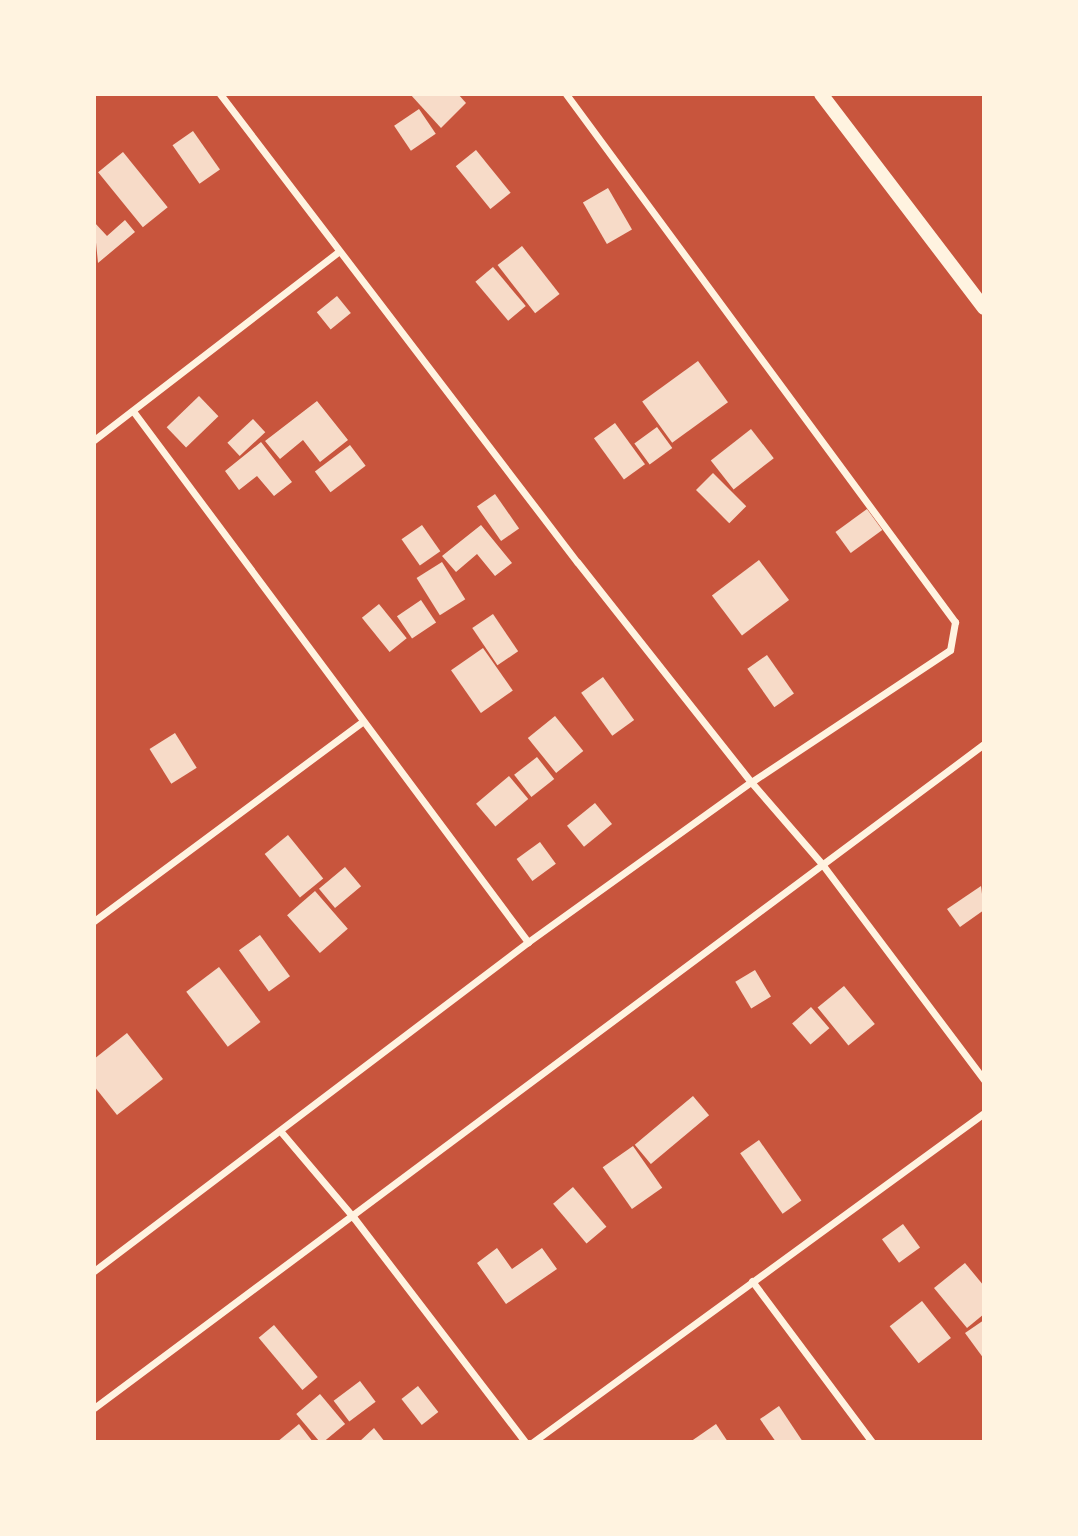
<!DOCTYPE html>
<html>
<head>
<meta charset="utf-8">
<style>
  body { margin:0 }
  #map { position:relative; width:1078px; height:1536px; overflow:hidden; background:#c8553d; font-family:Manrope,sans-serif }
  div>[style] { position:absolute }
  .building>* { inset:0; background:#f7dbc8; transform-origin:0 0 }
  .minor>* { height:7px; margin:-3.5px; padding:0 3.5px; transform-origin:3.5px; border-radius:3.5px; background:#fff3e0 }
  .secondary>* { height:14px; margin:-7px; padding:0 7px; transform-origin:7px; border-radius:7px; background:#fff3e0 }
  span { translate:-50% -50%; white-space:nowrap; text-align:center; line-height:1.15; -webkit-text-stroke:7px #fff3e0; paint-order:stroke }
  .frame { position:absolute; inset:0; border:96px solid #fff3e0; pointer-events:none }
</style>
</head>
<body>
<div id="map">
  <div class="building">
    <div style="clip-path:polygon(410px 94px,458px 94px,466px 103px,441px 128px)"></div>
    <div style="left:419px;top:109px;width:30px;height:30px;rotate:56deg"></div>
    <div style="left:193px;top:131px;width:47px;height:25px;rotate:55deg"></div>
    <div style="left:476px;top:150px;width:55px;height:26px;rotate:51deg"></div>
    <div style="left:123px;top:152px;width:71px;height:32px;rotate:51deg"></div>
    <div style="left:608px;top:188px;width:48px;height:29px;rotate:60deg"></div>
    <div style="clip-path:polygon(125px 220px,135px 232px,98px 263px,94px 222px,107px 236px)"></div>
    <div style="left:522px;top:246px;width:61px;height:31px;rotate:52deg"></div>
    <div style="left:493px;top:267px;width:51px;height:23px;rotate:50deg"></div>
    <div style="left:337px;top:296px;width:22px;height:26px;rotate:51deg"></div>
    <div style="left:698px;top:361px;width:51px;height:69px;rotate:54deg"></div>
    <div style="left:199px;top:396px;width:28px;height:45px;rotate:46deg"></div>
    <div style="clip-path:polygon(317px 401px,348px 440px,320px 462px,303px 440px,280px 459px,265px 441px)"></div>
    <div style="left:253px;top:419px;width:18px;height:35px;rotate:47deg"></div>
    <div style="left:615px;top:423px;width:51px;height:26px;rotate:54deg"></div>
    <div style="left:657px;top:427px;width:26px;height:28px;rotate:54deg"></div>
    <div style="left:751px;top:429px;width:37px;height:51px;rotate:52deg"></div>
    <div style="clip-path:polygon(261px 442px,292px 482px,274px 496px,257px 476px,239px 490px,225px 471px)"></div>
    <div style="left:350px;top:445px;width:26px;height:44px;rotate:53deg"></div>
    <div style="left:713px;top:473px;width:47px;height:24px;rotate:45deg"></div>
    <div style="left:495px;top:494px;width:42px;height:22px;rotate:55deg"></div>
    <div style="left:867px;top:509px;width:26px;height:39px;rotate:54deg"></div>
    <div style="left:422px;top:525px;width:32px;height:25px;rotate:55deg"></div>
    <div style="clip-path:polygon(481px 525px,512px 563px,495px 576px,477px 554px,456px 572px,442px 556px)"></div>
    <div style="left:759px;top:560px;width:50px;height:59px;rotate:53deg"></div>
    <div style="left:442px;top:562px;width:44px;height:30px;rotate:58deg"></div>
    <div style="left:421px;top:600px;width:27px;height:29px;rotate:56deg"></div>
    <div style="left:379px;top:604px;width:44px;height:22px;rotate:51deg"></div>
    <div style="left:493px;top:614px;width:45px;height:25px;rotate:56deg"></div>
    <div style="left:483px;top:648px;width:52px;height:39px;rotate:55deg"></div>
    <div style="left:767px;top:655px;width:47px;height:24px;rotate:55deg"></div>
    <div style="left:603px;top:677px;width:53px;height:27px;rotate:54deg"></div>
    <div style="left:555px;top:716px;width:45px;height:35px;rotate:51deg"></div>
    <div style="left:175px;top:733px;width:41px;height:30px;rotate:58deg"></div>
    <div style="left:537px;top:757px;width:28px;height:29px;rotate:52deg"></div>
    <div style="left:509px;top:776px;width:30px;height:43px;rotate:50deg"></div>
    <div style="left:595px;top:803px;width:27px;height:36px;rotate:51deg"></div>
    <div style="left:288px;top:835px;width:56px;height:30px;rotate:51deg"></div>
    <div style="left:540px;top:842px;width:27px;height:29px;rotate:54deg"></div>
    <div style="left:345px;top:867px;width:25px;height:34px;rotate:50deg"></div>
    <div style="clip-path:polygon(981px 886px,984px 910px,960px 927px,947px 909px)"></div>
    <div style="left:315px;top:891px;width:50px;height:37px;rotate:49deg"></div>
    <div style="left:260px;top:935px;width:51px;height:26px;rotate:54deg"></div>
    <div style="left:219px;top:967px;width:69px;height:41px;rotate:53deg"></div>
    <div style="left:755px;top:970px;width:31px;height:23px;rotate:59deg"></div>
    <div style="left:844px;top:986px;width:49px;height:34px;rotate:51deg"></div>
    <div style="left:811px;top:1007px;width:28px;height:25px;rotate:49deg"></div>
    <div style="clip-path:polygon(127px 1033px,163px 1079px,117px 1115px,94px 1086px,94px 1059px)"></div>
    <div style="left:693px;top:1096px;width:25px;height:76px;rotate:50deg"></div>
    <div style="left:759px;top:1140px;width:74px;height:23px;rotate:55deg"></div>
    <div style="left:633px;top:1146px;width:51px;height:37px;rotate:55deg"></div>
    <div style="left:573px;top:1187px;width:52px;height:26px;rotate:50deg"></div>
    <div style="left:903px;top:1224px;width:29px;height:26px;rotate:54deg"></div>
    <div style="clip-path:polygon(497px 1248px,512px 1269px,542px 1248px,557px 1269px,506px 1304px,477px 1263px)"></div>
    <div style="clip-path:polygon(965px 1263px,984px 1286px,984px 1314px,967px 1328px,934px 1288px)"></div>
    <div style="left:922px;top:1301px;width:47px;height:41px;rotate:52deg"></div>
    <div style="clip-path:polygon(984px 1320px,984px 1359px,965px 1333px)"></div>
    <div style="left:274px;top:1325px;width:68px;height:20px;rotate:50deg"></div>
    <div style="left:360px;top:1381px;width:26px;height:33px;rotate:53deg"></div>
    <div style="left:418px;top:1386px;width:33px;height:21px;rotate:52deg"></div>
    <div style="left:320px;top:1394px;width:39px;height:31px;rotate:50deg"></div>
    <div style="clip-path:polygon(779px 1406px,803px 1442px,776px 1442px,760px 1419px)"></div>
    <div style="clip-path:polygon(299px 1424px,313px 1442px,277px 1442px)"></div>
    <div style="clip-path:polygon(716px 1424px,728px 1442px,690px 1442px)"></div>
    <div style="clip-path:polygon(374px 1428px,385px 1442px,359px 1442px)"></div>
  </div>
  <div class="minor">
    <div style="left:566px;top:94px;width:656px;rotate:53.62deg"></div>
    <div style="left:955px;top:622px;width:28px;rotate:100deg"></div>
    <div style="left:950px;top:650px;width:239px;rotate:146.4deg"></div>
    <div style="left:751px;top:782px;width:108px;rotate:49.1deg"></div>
    <div style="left:822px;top:864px;width:270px;rotate:53.1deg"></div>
    <div style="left:133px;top:411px;width:662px;rotate:53.36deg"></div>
    <div style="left:94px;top:440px;width:308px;rotate:-37.6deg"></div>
    <div style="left:94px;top:921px;width:334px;rotate:-36.6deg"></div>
    <div style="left:282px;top:1133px;width:111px;rotate:49.7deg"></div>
    <div style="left:354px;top:1218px;width:282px;rotate:52.6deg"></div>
    <div style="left:94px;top:1271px;width:545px;rotate:-37.16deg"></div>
    <div style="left:528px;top:942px;width:274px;rotate:-35.7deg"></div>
    <div style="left:751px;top:782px;width:280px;rotate:-128.3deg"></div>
    <div style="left:577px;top:562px;width:589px;rotate:-127.34deg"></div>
    <div style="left:752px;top:1281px;width:201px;rotate:53.3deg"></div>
    <div style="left:94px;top:1408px;width:1110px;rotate:-36.73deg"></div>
    <div style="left:533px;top:1442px;width:558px;rotate:-36.11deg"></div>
  </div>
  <div class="secondary">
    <div style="left:821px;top:94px;width:269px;rotate:52.7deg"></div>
  </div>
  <div class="frame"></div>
</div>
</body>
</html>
